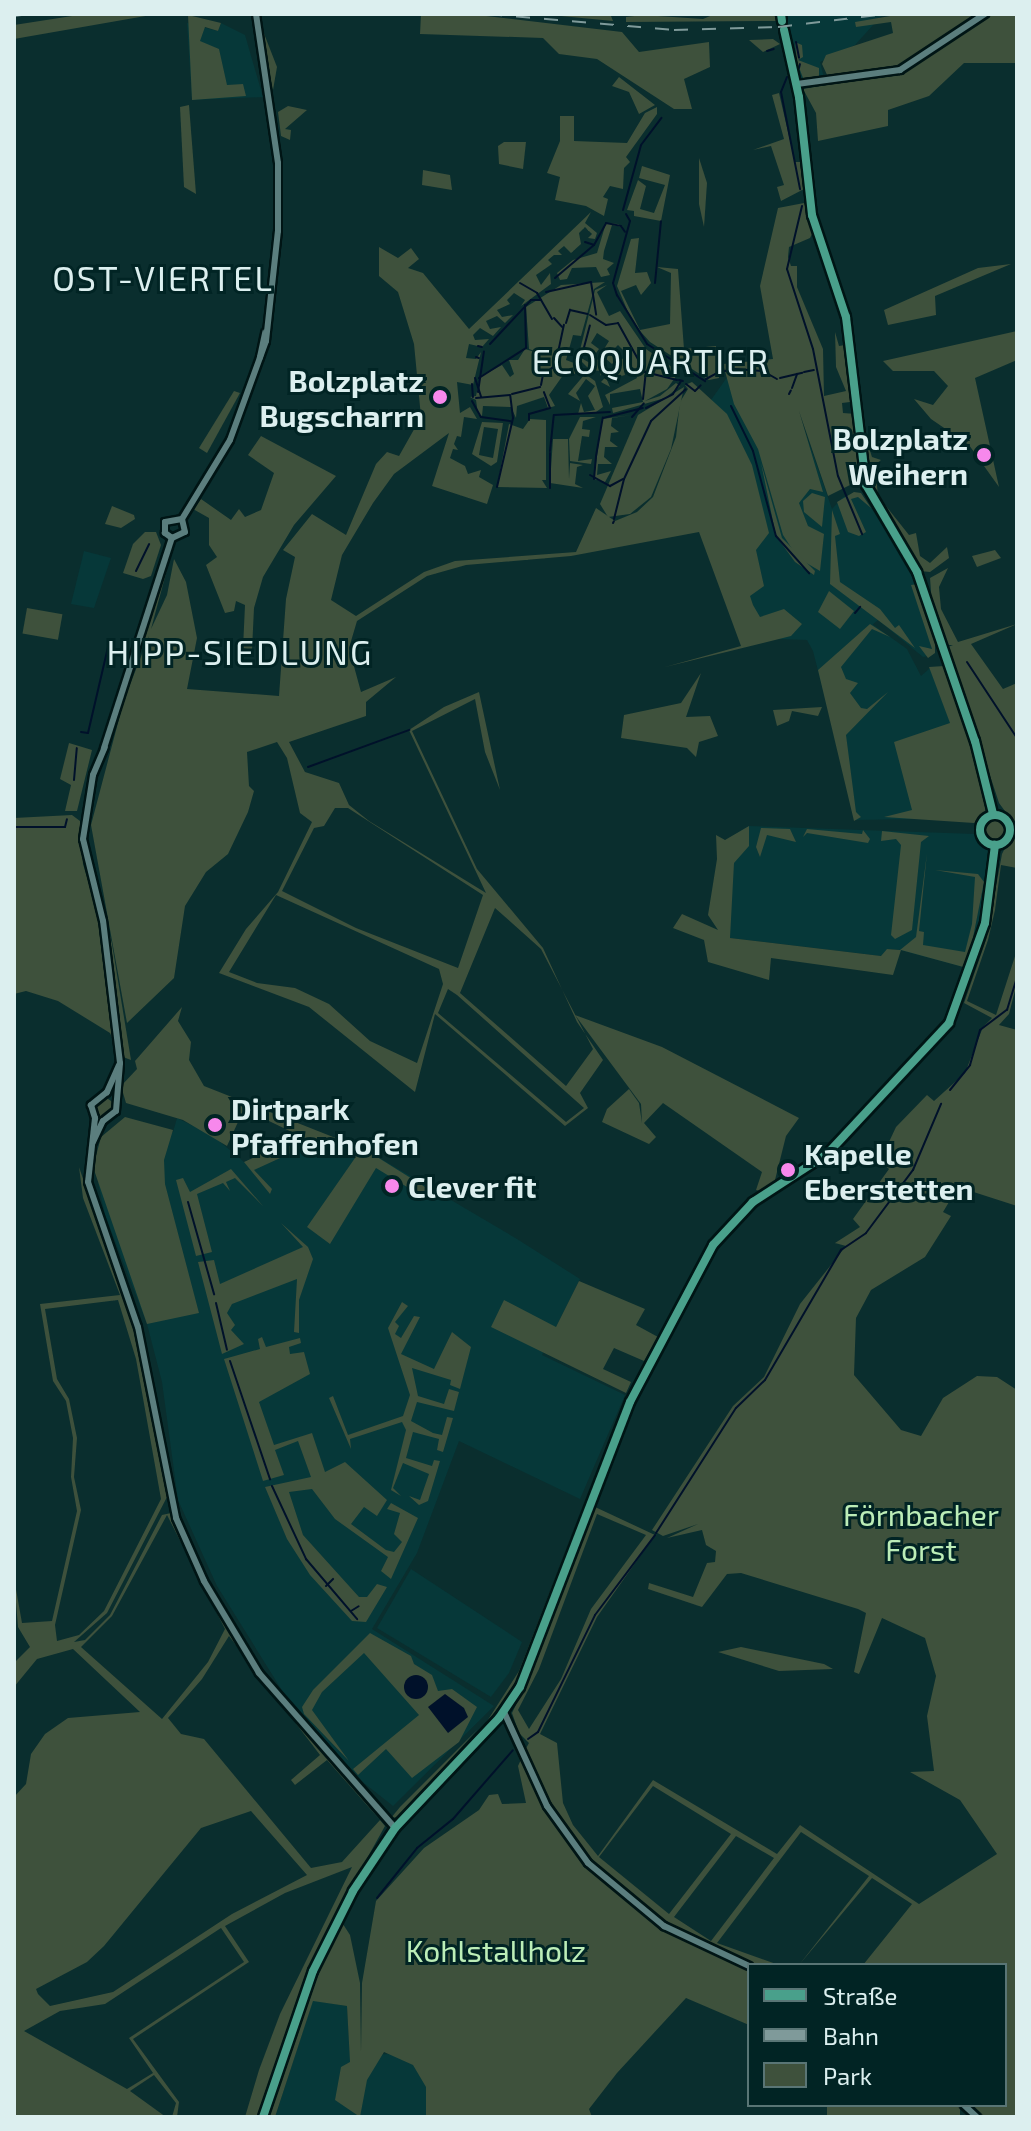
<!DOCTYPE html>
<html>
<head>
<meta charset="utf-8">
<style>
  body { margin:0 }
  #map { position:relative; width:1031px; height:2131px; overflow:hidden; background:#0a2e2e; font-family:"Exo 2",sans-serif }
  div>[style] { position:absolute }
  .built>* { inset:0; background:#063839 }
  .green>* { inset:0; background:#3e513c; transform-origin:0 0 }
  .round { border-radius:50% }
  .water>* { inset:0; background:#00112a }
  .stream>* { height:2px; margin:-1px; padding:0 1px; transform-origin:1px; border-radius:1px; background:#00112a }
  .roads { filter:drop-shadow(2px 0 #001515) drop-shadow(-2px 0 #001515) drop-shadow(0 2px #001515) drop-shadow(0 -2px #001515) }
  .minor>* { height:6px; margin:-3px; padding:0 3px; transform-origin:3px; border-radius:3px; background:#5b7e7e }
  .major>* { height:8px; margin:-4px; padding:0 4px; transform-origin:4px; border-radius:4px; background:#49a08b }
  .major>.ring { margin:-4px; padding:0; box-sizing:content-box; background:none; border:8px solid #49a08b; border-radius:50% }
  .rail>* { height:2px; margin-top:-1px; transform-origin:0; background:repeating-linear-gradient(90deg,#7f9a9a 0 14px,transparent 0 28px) }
  .dots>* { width:22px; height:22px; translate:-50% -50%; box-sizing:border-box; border:4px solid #012424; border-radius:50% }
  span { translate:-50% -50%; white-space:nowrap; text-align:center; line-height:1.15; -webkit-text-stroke:6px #012424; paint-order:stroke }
  .poi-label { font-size:30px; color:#dcefef; font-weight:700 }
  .right { translate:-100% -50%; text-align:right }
  .left { translate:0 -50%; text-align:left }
  .park-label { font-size:30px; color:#bcedb7 }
  .quarter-label { font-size:34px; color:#dcefef; letter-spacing:2px }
  .frame { position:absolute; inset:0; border:16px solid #dcefef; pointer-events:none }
  .legend { position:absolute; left:747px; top:1963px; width:260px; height:144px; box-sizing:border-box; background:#012424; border:2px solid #597575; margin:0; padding:10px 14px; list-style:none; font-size:24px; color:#dcefef }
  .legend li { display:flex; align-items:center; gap:16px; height:40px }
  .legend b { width:40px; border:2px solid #597575 }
</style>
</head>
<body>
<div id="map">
  <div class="built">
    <div style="clip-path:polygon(786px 14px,883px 14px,855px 45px,820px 62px,825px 82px,802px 84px)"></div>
    <div style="clip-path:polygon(187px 23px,218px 31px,221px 23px,245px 35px,263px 97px,192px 100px)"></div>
    <div style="clip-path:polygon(728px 376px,795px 402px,832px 509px,843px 497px,861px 493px,914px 572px,935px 642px,933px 655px,923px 657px,878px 620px,819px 670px,872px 624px,907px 649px,921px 676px,930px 668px,941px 670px,972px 818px,856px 820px,813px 651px,807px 640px,780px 639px,748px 618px,711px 400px)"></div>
    <div style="clip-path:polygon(84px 551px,111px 558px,94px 608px,71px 604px)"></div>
    <div style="clip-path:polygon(749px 826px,975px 834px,988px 851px,985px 904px,967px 968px,900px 950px,888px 949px,881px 956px,730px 938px,729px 838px)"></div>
    <div style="clip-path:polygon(177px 1118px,212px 1135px,244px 1162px,301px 1137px,366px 1150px,517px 1239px,580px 1279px,542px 1355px,625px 1395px,580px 1499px,459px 1441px,417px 1553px,372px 1629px,494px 1706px,393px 1806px,364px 1783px,288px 1700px,217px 1586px,178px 1500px,162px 1382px,147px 1324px,105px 1215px,98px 1183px,173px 1132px)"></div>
    <div style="clip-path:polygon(411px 1569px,522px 1642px,509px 1673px,491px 1697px,377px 1628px)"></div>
    <div style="clip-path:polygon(313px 2000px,347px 2006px,350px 2055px,434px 2053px,441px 2117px,275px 2117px)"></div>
  </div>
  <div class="green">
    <div style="clip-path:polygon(85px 14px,157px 14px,14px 39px,14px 25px)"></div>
    <div style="clip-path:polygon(421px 14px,469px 14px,622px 32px,639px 52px,709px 42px,710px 67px,684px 79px,692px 109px,674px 109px,597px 59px,559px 54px,543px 38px,420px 34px)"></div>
    <div style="clip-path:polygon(540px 14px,593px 14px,611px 16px,613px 21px)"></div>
    <div style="clip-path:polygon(715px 14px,774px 14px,776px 21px,626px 22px,626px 17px,643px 15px,703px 19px)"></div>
    <div style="clip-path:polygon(902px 14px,979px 14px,935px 49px,902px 66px,828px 77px,822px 64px,826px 55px,893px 33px,891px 22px,856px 27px,855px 22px)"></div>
    <div style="clip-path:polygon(989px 14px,1017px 14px,1017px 63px,964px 63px,929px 96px,888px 110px,888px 126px,818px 141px,816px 113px,803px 89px,900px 72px)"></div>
    <div style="clip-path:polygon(188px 15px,221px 23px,218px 31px,205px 27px,200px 41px,219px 49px,227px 85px,243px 84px,246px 96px,192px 100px)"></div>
    <div style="clip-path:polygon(263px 31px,277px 67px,273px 90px,262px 42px)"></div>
    <div style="clip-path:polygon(773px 39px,780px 44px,763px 52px,749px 40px)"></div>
    <div style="clip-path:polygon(795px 42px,802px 45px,803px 57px,798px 60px,819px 68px,819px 77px,803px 78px,797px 62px)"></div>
    <div style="clip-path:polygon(619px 77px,655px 105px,639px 114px,629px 92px,612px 86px)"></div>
    <div style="clip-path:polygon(779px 93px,795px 162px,801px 162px,804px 189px,781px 201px,777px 187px,784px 185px,771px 146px,753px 150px,784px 139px,772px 95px)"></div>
    <div style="clip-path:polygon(189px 105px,196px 194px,184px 187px,180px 107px)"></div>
    <div style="clip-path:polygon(288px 106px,307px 110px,285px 129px,291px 130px,290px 140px,281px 136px,278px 112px)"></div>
    <div style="clip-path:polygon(657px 107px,657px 114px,626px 157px,630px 162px,624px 168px,623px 189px,610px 186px,603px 197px,608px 199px,604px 216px,586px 206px,555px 200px,560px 177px,547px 173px,560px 141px,560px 116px,574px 116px,574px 141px,627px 143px,645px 113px)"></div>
    <div style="clip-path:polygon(504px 142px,526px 142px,523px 169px,499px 164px,498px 146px)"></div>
    <div style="clip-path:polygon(699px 158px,707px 183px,704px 227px,699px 204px)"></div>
    <div style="clip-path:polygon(642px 166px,670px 175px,661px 221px,634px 216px,634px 211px,627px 210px,638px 180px,646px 186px,640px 209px,654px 213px,665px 185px,639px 178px)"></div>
    <div style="clip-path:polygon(423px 170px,450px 175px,452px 190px,422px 185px)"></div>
    <div style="clip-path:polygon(804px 203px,814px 230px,810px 238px,789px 247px,788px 257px,791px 266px,797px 266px,797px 287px,823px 349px,824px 396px,846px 391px,836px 367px,835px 332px,839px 346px,845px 345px,855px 409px,850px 402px,842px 403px,843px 413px,856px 414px,858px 440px,858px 481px,828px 496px,799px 411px,823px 492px,810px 489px,799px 503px,808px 526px,824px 534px,820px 571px,798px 558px,783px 535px,758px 449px,734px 404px,723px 364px,773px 359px,760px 286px,778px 208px)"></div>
    <div style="clip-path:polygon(evenodd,591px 212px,585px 223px,597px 233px,595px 239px,588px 238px,592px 234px,585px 227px,579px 233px,581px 244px,571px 253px,564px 246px,558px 251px,562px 255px,554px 255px,548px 260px,552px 264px,536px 275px,541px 285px,550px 273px,551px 284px,521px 306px,525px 300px,514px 293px,507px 300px,510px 304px,497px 310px,502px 317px,513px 315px,505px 323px,497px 316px,486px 321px,490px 329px,501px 327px,493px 336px,480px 328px,473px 335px,475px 340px,489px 339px,482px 347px,469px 344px,466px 358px,476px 359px,481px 352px,473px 385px,457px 382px,460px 413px,470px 407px,477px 419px,464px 417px,461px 437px,457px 436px,454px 444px,458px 450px,453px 449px,450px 458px,465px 466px,468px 474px,481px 470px,479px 477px,493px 485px,487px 504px,432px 486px,449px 433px,394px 474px,373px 503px,342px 555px,331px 600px,356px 616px,424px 572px,455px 561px,576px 552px,596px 508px,615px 521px,637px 512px,653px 497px,676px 437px,680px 402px,688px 389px,685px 385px,692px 382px,727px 414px,752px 465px,769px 533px,756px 550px,764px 586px,750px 596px,753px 605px,760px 617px,784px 609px,802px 624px,791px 636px,665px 667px,741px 646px,699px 532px,571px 556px,466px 565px,427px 576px,357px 621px,349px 648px,361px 692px,396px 677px,366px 702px,366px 716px,289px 742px,305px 772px,339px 783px,349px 805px,369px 821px,486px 893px,409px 730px,444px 707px,479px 692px,500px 790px,485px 752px,475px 699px,412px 731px,477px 869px,543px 948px,577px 1022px,603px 1060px,580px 1093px,588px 1108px,565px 1126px,435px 1014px,415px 1092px,309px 1007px,219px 973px,246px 929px,278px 892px,312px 822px,300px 813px,287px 758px,277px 742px,247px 752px,249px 786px,254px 791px,248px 812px,228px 854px,206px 872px,185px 906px,174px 978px,127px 1023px,91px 825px,124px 700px,149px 636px,129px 671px,168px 566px,151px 629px,167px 595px,174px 559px,186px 582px,197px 638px,187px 689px,279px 696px,286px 599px,295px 557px,283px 550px,312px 514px,346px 535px,376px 464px,387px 452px,399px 456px,421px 417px,414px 344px,398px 292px,379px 276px,379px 247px,398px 258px,411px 248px,419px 259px,408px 268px,423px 273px,469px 329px,591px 212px,335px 808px,348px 808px,483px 895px,458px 968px,356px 928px,282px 891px,314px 828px,324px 826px,335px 808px,591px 212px,276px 895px,439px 969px,443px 984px,417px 1063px,370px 1041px,329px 1004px,295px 988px,257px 983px,229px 972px,276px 895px,591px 212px,495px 908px,541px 949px,593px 1049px,566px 1086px,460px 993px,495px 908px,591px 212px,448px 989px,457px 995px,584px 1108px,566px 1122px,438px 1013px,448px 989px)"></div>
    <div style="clip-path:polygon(606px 223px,618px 224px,623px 227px,612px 225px,604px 251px,603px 259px,614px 263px,607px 269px,610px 275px,601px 277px,596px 267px,572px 268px,567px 279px,560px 280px,557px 273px,573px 260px,597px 253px)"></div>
    <div style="clip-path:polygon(639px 238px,635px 273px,647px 272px,651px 283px,641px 295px,636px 285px,621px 291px,640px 330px,670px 324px,671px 273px,657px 267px,678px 269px,684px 349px,716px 346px,719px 378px,709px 380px,650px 342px,640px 331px,628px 312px,617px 286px,631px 239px)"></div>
    <div style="clip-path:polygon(1011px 264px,935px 296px,936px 315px,888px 325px,884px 310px,978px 268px)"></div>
    <div style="clip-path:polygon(605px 282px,594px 289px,581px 336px,573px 335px,566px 360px,574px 363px,575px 374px,566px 371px,549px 395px,555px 406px,548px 408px,544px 397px,517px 406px,516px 418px,511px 407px,483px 406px,482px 416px,478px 414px,476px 400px,470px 397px,476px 396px,480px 377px,502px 365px,510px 377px,514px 374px,509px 360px,518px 360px,525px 349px,545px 355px,529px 349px,526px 307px,561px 285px)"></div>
    <div style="clip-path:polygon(607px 285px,597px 292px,609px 316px,620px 311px,646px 349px,679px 372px,667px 389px,645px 401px,660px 396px,676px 383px,680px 386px,665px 398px,613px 413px,612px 408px,643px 402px,640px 389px,610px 394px,610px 405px,605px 395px,637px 378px,633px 367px,624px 371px,625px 375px,607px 380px,610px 387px,601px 382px,627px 354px,618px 345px,610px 353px,616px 360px,612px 364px,605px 358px,598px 365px,604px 371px,600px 376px,601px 371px,591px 370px,609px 341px,597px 333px,591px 343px,599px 349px,596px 353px,587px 348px,581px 358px,590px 363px,588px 368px,578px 358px,595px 290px)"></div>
    <div style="clip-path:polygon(1017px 331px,1017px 360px,975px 378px,999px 487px,969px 445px,931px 419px,914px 399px,933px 405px,948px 386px,934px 371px,893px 371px,883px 361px)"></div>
    <div style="clip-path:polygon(585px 374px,595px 381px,603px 407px,596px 412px,578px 414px,581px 403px,584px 412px,595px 410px,588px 396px,595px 386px,586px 379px,576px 393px,580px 401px,568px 394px)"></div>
    <div style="clip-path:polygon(684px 387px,671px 449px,651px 497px,630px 514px,608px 517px,600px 504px,638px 415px)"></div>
    <div style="clip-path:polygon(234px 391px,240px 393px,207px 453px,199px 448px)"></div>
    <div style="clip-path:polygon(632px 415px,612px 418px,611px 426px,619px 432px,611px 433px,610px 441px,618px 447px,605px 447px,604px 457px,612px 464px,598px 464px,597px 475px,611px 471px,605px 482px,594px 479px,602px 419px)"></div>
    <div style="clip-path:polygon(580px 417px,596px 417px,583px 421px,582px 429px,590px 430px,589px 437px,582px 436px,578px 461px,592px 459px,591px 464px,570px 461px,569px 439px)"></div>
    <div style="clip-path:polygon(530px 419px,546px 420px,546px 480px,542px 480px,547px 488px,497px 487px,509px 424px,523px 429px)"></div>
    <div style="clip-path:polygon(evenodd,482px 422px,503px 423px,497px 462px,491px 466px,472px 454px,482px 422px,484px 427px,498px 429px,493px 458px,479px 455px,484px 427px)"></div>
    <div style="clip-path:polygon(862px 426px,872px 457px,881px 460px,875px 465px,878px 496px,909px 535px,916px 533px,920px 556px,930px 563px,947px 547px,949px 558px,930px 572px,920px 571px,870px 490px)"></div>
    <div style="clip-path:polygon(261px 436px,336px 476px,294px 525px,263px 577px,254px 608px,252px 650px,243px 648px,245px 605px,236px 601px,234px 611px,225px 613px,206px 565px,217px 557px,209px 545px,209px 518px,193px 509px,201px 499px,231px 520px,239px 509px,245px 517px,261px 510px,274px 473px,248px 455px)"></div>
    <div style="clip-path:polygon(553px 439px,568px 439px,569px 479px,570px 463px,583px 465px,577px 467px,575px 484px,583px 488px,550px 483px)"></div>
    <div style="clip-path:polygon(761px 463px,782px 538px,815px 571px,814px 575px,795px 562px,776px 536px)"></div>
    <div style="clip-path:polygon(854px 492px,861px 493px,871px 508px,858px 497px,851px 499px,866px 532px,859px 536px,848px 532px,837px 502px)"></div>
    <div style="clip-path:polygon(812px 493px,825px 497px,822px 527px,804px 512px,803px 501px)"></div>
    <div style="clip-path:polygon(112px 506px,134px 515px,135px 519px,121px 528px,105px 524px)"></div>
    <div style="clip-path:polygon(832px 510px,840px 534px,835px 536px,840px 582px,880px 609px,895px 628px,899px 625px,915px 648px,830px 584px)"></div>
    <div style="clip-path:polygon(145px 532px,156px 532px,161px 545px,151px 576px,143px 579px,123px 573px,133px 544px)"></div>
    <div style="clip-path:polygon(995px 550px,1001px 558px,977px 567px,972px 556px)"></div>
    <div style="clip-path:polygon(evenodd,948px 568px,939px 587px,941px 609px,958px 642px,1017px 624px,971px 644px,1003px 689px,1017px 683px,1017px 868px,1001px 865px,995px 910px,988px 940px,967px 1001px,996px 1015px,1017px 950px,1017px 983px,1009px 1014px,999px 1025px,1017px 1030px,1017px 1206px,958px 1187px,943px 1212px,951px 1216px,925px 1257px,871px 1290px,856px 1318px,854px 1375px,901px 1430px,921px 1436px,943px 1398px,977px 1376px,997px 1377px,1017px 1390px,1017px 2117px,981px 2117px,967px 2105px,1005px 2105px,1005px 1965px,863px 1965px,912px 1904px,872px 1878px,799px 1965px,869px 1876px,801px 1832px,717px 1943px,779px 1965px,749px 1965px,717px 1954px,640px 1906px,578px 1848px,547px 1800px,525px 1750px,529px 1743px,519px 1733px,512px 1713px,534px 1667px,593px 1506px,655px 1535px,597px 1617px,540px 1734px,557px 1743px,563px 1803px,573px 1825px,598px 1856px,653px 1780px,777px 1854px,800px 1825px,919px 1904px,997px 1854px,960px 1800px,910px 1772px,934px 1771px,927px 1716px,936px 1676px,925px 1638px,882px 1618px,859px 1674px,854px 1672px,866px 1613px,858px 1609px,741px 1573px,727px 1574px,702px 1607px,648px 1589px,649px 1583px,693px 1597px,707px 1563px,715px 1562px,716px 1551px,706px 1545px,702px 1530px,667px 1538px,698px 1524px,663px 1536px,652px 1530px,733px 1406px,764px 1377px,800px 1304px,846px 1246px,835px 1243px,860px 1227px,853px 1219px,889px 1169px,880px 1161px,896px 1127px,927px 1095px,934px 1101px,965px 1073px,983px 1027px,992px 1018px,964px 1003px,986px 940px,1002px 854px,1016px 826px,999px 803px,948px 647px,953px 645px,948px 645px,932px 605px,930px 578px,948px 568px,597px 1514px,646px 1535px,591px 1609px,561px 1679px,529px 1729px,518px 1710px,539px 1669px,597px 1514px,948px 568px,653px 1786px,731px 1834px,669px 1914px,599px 1857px,653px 1786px,948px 568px,736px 1836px,774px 1858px,711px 1941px,674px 1917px,736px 1836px)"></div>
    <div style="clip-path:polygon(918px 584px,935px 642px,935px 653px,928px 658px,919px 646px,932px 649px,911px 585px)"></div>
    <div style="clip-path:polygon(829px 591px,854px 611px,840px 629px,818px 612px)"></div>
    <div style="left:27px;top:608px;width:36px;height:26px;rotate:10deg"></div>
    <div style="clip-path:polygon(870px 624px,890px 637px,872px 629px,841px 667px,846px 679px,858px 683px,850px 693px,861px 708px,867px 709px,888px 692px,846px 735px,856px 812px,861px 817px,854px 821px,818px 670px)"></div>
    <div style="clip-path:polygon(944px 666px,974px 747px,986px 813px,974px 823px,884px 817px,912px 810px,894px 742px,950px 723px,929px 667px)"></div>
    <div style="clip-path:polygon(701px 673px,686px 717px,710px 716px,718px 736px,699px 742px,696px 757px,687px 748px,621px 738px,624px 715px,681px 703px)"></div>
    <div style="clip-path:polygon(822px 707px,818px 716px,792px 711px,789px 721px,777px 726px,773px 710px)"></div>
    <div style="clip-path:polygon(69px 743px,92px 750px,77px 811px,65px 811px,71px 785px,60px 779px)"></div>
    <div style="clip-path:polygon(72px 815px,80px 821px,83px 864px,100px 921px,117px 1048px,110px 1033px,58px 1001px,26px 991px,14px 994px,14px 818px)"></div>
    <div class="round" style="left:981px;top:817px;width:26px;height:26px"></div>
    <div style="clip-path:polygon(749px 826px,749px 846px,734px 863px,730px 938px,881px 956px,887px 949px,900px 950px,916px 937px,927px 853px,919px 931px,924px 932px,923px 945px,965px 952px,972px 924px,975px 877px,935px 870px,978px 874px,984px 882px,967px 968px,901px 950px,893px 975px,771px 958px,769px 980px,708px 962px,704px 940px,673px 928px,682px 914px,718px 930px,708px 915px,717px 859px,716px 835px,725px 840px)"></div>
    <div style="clip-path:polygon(761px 828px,790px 829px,796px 842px,767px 835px,760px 857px,756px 847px)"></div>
    <div style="clip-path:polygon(807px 829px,862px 834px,863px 830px,870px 839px,868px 843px,807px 833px,803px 837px)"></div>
    <div style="clip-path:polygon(882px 831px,929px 836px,921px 842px,912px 930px,895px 939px,891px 935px,901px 845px,896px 839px,881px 841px)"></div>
    <div style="clip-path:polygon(101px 900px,112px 944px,131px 1060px,123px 1057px)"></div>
    <div style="clip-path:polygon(182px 1007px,178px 1021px,191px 1042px,189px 1060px,204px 1086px,366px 1150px,433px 1192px,425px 1198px,376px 1168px,330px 1244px,307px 1227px,355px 1158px,313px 1143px,254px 1170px,272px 1189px,270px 1194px,244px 1162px,300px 1136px,244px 1109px,227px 1146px,183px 1120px,126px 1103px,121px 1086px,137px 1069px,135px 1061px)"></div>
    <div style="clip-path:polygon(575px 1015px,662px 1047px,799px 1118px,786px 1136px,774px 1184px,764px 1192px,756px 1190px,762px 1172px,663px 1103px,644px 1123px,656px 1137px,649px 1144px,602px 1122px,607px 1109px,629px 1089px,639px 1103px,642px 1123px,641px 1104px)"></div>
    <div class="round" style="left:94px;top:1098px;width:20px;height:20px"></div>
    <div style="clip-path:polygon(125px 1117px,173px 1130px,164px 1160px,165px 1184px,199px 1313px,147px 1324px,93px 1167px,101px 1137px)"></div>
    <div style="clip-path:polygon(evenodd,79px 1167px,136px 1334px,167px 1497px,107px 1613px,74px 1642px,85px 1640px,110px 1615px,162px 1515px,171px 1513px,255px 1670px,385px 1826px,325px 1934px,260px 2117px,245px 2117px,259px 2070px,280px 2014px,352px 1867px,285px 1893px,225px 1926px,249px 1962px,133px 2039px,179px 2102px,177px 2117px,172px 2117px,176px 2103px,154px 2075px,130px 2091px,166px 2117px,14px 2117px,14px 1797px,26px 1784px,31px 1754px,45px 1734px,68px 1718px,140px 1712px,73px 1649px,37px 1659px,14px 1687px,14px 1663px,30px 1647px,18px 1627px,14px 1578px,22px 1623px,52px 1621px,77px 1511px,71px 1477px,73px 1438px,66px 1401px,53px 1381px,40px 1304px,120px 1295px,83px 1198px,79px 1167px,118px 1300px,136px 1359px,161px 1499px,104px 1611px,79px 1635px,57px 1641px,55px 1625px,81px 1510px,74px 1477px,77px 1438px,69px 1399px,57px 1379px,45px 1309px,118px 1300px,79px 1167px,167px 1515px,225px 1629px,208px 1662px,162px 1719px,81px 1647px,112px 1616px,167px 1515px,79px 1167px,229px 1636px,320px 1755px,291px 1780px,295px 1785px,327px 1760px,380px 1820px,342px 1862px,311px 1868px,204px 1739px,181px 1734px,168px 1718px,202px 1679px,229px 1636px,79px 1167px,251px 1811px,307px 1875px,232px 1914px,113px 1992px,50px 2006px,38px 1994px,36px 1989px,87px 1962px,104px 1946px,201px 1828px,251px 1811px,79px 1167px,221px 1928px,244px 1962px,129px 2038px,153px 2073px,127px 2089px,24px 2031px,60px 2011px,105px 2004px,221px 1928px)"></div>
    <div style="clip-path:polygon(231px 1169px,263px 1206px,235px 1178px,226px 1182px,230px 1191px,223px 1183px,197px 1194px,212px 1252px,196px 1256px,176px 1180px,183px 1178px,190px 1192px)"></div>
    <div style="clip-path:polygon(281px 1223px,308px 1247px,313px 1259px,299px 1300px,299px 1333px,294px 1332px,297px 1279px,232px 1304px,227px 1313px,235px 1325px,231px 1330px,244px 1344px,222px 1354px,198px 1262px,214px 1260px,220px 1284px,303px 1247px)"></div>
    <div style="clip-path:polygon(579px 1281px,645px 1309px,636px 1325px,658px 1337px,644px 1361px,614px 1348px,603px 1369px,631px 1382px,626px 1393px,491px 1327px,504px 1300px,556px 1327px)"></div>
    <div style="clip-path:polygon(402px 1302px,408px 1306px,395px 1322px,399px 1326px,395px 1334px,401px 1338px,414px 1316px,420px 1317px,401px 1354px,434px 1369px,452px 1332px,471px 1347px,460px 1389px,450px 1385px,451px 1380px,412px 1368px,418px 1396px,444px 1404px,449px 1389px,459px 1392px,454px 1411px,417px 1402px,411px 1421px,433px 1433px,442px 1435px,447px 1417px,453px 1418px,443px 1452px,437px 1450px,439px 1439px,413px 1432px,406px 1458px,432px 1466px,434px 1460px,440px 1461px,428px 1501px,419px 1505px,409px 1496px,420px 1500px,429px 1474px,403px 1463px,393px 1488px,401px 1496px,391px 1490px,406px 1430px,402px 1422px,350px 1439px,351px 1449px,329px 1398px,333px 1396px,348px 1435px,403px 1416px,410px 1395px,388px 1328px)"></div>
    <div style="clip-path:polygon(262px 1337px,266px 1347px,300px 1338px,301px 1343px,289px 1347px,290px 1354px,304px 1352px,310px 1374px,259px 1402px,274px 1445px,312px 1433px,325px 1472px,345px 1462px,387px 1500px,377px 1516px,364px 1507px,351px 1524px,386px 1550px,394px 1552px,402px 1542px,394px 1534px,400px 1513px,387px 1509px,391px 1503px,418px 1518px,391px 1579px,381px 1571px,388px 1557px,335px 1519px,312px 1489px,289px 1492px,303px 1535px,359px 1597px,367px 1597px,377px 1584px,387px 1587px,366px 1622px,352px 1621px,310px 1575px,287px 1539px,265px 1487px,311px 1477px,298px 1441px,275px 1450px,284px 1475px,263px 1481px,224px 1359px,260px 1349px,258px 1339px)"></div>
    <div style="clip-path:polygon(624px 1402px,517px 1683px,484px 1726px,519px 1671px)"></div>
    <div style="clip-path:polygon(370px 1633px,411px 1656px,414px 1664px,432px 1675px,438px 1691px,452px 1689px,477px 1707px,459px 1742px,412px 1778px,386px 1749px,358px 1775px,353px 1769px,419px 1715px,364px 1653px,322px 1692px,312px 1710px,349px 1761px,304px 1714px,302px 1707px,313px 1690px)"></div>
    <div style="clip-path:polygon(741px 1647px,824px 1664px,833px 1669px,779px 1671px,718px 1652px)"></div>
    <div style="clip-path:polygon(478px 1729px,398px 1817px,391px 1818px,400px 1807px)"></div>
    <div style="clip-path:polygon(524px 1753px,548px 1812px,602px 1880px,676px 1936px,749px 1968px,749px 2025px,686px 1998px,617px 2073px,589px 2109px,592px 2117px,426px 2117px,426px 2087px,413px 2065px,384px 2052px,367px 2080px,360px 2117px,335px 2100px,341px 2067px,350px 2062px,347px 2006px,313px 2001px,275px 2117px,267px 2117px,288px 2047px,341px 1921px,350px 1935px,360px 1983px,361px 2052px,362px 1983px,376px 1901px,424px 1848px,479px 1810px,489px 1795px,498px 1794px,502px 1804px,526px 1803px,518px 1766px)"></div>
    <div style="left:827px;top:2105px;width:133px;height:14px"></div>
  </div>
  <div class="water">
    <div class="round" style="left:404px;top:1675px;width:24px;height:24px"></div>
    <div style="clip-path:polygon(445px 1694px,464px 1708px,468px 1717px,448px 1733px,428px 1707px)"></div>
  </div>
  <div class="stream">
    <div style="left:796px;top:42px;width:16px;rotate:79deg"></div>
    <div style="left:767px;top:51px;width:7px;rotate:-16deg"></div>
    <div style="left:799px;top:68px;width:4px;rotate:-76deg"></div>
    <div style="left:787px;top:77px;width:16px;rotate:112deg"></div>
    <div style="left:781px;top:92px;width:99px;rotate:78.9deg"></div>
    <div style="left:802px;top:206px;width:65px;rotate:103.4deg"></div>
    <div style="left:787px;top:269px;width:84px;rotate:72deg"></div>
    <div style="left:813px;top:349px;width:129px;rotate:78.9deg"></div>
    <div style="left:838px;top:476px;width:63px;rotate:67.5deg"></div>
    <div style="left:623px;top:210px;width:67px;rotate:-74.5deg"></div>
    <div style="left:641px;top:145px;width:34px;rotate:-53deg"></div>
    <div style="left:626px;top:214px;width:8px;rotate:60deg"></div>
    <div style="left:630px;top:221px;width:64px;rotate:105.3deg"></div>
    <div style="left:613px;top:283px;width:13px;rotate:72deg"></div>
    <div style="left:617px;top:295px;width:57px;rotate:58.5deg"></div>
    <div style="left:647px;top:344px;width:69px;rotate:32.5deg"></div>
    <div style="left:585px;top:242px;width:9px;rotate:18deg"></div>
    <div style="left:555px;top:278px;width:51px;rotate:-40.2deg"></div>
    <div style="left:594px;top:245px;width:25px;rotate:-61deg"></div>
    <div style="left:606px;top:223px;width:15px;rotate:11deg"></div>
    <div style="left:621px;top:226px;width:7px;rotate:56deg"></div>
    <div style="left:520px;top:283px;width:20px;rotate:30deg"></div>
    <div style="left:537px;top:293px;width:30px;rotate:60deg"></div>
    <div style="left:655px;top:283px;width:62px;rotate:-84.5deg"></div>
    <div style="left:546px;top:292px;width:46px;rotate:-12.5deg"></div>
    <div style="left:591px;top:282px;width:33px;rotate:81deg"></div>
    <div style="left:525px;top:305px;width:42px;rotate:88.6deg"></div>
    <div style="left:590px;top:315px;width:19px;rotate:32deg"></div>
    <div style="left:606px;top:325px;width:12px;rotate:-9deg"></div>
    <div style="left:618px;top:323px;width:56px;rotate:61.1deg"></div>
    <div style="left:645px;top:372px;width:33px;rotate:14deg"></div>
    <div style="left:554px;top:318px;width:12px;rotate:48deg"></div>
    <div style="left:566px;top:323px;width:14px;rotate:-73deg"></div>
    <div style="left:570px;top:310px;width:18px;rotate:13deg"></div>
    <div style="left:490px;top:344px;width:60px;rotate:-47deg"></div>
    <div style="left:531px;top:300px;width:10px"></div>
    <div style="left:478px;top:346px;width:4px;rotate:14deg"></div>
    <div style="left:476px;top:357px;width:3px;rotate:18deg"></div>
    <div style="left:556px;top:362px;width:38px;rotate:-78deg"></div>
    <div style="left:579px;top:366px;width:42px;rotate:-75deg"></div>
    <div style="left:734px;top:369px;width:29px;rotate:4deg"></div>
    <div style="left:763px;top:371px;width:16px;rotate:30deg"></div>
    <div style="left:725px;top:371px;width:6px;rotate:-18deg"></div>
    <div style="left:804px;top:372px;width:10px;rotate:-11deg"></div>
    <div style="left:475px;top:378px;width:20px;rotate:72deg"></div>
    <div style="left:479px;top:378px;width:56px;rotate:-32.6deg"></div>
    <div style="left:780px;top:378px;width:23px;rotate:-13deg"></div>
    <div style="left:706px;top:379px;width:15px;rotate:-28deg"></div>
    <div style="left:679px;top:380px;width:4px;rotate:14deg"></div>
    <div style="left:472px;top:384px;width:13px;rotate:86deg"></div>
    <div style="left:686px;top:384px;width:11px;rotate:38deg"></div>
    <div style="left:695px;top:391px;width:8px;rotate:-45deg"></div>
    <div style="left:541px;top:385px;width:10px;rotate:-79deg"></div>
    <div style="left:543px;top:375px;width:16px;rotate:-38deg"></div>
    <div style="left:792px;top:388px;width:15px;rotate:-70deg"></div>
    <div style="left:478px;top:392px;width:41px;rotate:-81.7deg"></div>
    <div style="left:512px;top:394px;width:29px;rotate:-14deg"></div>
    <div style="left:789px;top:394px;width:4px;rotate:-63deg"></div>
    <div style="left:476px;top:398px;width:34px;rotate:-5deg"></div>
    <div style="left:643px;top:399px;width:27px;rotate:-84deg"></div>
    <div style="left:472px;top:401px;width:18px;rotate:61deg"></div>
    <div style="left:481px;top:417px;width:30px;rotate:8deg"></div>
    <div style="left:731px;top:406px;width:50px;rotate:63.9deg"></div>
    <div style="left:753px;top:451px;width:88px;rotate:74.9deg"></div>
    <div style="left:776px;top:536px;width:50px;rotate:48.3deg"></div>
    <div style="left:646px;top:408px;width:30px;rotate:-27deg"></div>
    <div style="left:673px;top:394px;width:15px;rotate:-58deg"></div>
    <div style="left:632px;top:417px;width:18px;rotate:-49deg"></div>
    <div style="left:529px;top:420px;width:6px;rotate:-90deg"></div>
    <div style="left:529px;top:414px;width:22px;rotate:-16deg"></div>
    <div style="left:550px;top:408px;width:17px;rotate:-111deg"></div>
    <div style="left:550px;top:451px;width:36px;rotate:-84deg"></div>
    <div style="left:554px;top:415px;width:56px;rotate:-3.1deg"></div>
    <div style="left:550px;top:453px;width:35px;rotate:90deg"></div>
    <div style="left:596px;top:456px;width:39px;rotate:-80deg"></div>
    <div style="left:603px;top:418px;width:41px;rotate:-14deg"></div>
    <div style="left:590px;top:475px;width:23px;rotate:29deg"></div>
    <div style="left:610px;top:486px;width:15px;rotate:-28deg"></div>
    <div style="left:594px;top:479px;width:22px;rotate:-85deg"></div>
    <div style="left:497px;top:487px;width:71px;rotate:-76.9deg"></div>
    <div style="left:513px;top:418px;width:23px;rotate:-97deg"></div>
    <div style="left:614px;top:519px;width:41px;rotate:-76deg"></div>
    <div style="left:624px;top:479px;width:64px;rotate:-65deg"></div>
    <div style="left:651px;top:421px;width:47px;rotate:-42.4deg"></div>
    <div style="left:613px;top:523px;width:2px;rotate:-63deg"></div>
    <div style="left:136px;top:571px;width:30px;rotate:-64deg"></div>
    <div style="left:855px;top:613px;width:8px;rotate:-50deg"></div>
    <div style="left:967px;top:662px;width:91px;rotate:56.7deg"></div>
    <div style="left:81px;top:732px;width:7px;rotate:8deg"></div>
    <div style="left:88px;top:733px;width:88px;rotate:-76.9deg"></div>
    <div style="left:308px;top:767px;width:108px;rotate:-20.1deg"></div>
    <div style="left:74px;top:780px;width:32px;rotate:-85deg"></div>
    <div style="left:14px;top:827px;width:51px"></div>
    <div style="left:65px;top:827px;width:8px;rotate:-76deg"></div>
    <div style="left:950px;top:1090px;width:32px;rotate:-51deg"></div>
    <div style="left:970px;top:1065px;width:36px;rotate:-74deg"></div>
    <div style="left:980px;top:1030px;width:34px;rotate:-37deg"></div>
    <div style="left:1007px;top:1010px;width:34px;rotate:-73deg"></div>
    <div style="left:188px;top:1202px;width:96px;rotate:74.2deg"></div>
    <div style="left:216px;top:1303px;width:48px;rotate:76.8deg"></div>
    <div style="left:230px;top:1361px;width:125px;rotate:71.3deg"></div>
    <div style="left:272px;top:1486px;width:81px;rotate:65deg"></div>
    <div style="left:306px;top:1559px;width:79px;rotate:49.6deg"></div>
    <div style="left:656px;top:1533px;width:148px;rotate:-57.4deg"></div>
    <div style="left:736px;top:1408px;width:40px;rotate:-44deg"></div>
    <div style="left:765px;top:1380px;width:151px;rotate:-59.7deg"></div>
    <div style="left:841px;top:1250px;width:30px;rotate:-34deg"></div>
    <div style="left:866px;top:1233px;width:79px;rotate:-53.3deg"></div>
    <div style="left:913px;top:1170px;width:72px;rotate:-67deg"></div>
    <div style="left:326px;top:1586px;width:10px;rotate:-45deg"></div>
    <div style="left:548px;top:1605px;width:166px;rotate:-69.2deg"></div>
    <div style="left:351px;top:1611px;width:9px;rotate:-32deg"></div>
    <div style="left:528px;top:1739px;width:12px;rotate:-35deg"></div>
    <div style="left:538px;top:1732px;width:130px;rotate:-64deg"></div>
    <div style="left:595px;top:1615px;width:100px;rotate:-53.1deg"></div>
    <div style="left:377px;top:1898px;width:64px;rotate:-51.3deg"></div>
    <div style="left:417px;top:1848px;width:46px;rotate:-38.9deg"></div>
    <div style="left:453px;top:1819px;width:91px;rotate:-49deg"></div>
  </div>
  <div class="roads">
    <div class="minor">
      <div style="left:797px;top:84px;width:104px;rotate:-7.7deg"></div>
      <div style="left:900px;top:70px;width:102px;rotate:-33.4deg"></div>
      <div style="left:260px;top:357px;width:25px;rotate:-78deg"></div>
      <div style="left:182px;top:519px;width:92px;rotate:-58.7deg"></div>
      <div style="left:230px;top:440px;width:105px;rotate:-70deg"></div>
      <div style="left:266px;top:341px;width:111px;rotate:-83.8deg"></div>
      <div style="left:278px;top:231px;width:68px;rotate:-90deg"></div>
      <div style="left:278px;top:163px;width:151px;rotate:-98.4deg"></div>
      <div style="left:172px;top:538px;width:9px;rotate:-144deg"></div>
      <div style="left:165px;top:533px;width:11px;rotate:-90deg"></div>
      <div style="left:165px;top:522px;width:17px;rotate:-10deg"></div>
      <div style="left:172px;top:538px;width:14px;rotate:-25deg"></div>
      <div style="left:185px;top:532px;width:13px;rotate:-103deg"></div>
      <div style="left:104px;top:748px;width:221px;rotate:-72.1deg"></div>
      <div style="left:119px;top:1065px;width:30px;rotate:114deg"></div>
      <div style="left:107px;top:1092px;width:21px;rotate:141deg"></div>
      <div style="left:91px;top:1105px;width:14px;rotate:73deg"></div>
      <div style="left:95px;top:1118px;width:64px;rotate:96.2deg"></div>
      <div style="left:88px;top:1182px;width:153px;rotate:71deg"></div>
      <div style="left:138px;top:1327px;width:195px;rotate:78.7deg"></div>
      <div style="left:176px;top:1518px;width:69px;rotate:66deg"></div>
      <div style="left:204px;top:1581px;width:107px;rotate:59.1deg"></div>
      <div style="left:259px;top:1673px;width:206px;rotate:48.7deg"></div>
      <div style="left:93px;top:1142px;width:23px;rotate:-65deg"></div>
      <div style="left:103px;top:1121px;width:16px;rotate:-38deg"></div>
      <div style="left:116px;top:1111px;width:48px;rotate:-85.2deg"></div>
      <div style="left:120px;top:1063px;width:143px;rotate:-96.8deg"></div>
      <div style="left:103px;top:921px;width:84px;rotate:-103.7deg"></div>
      <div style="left:83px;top:839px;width:65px;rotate:-81.1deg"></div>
      <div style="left:93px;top:775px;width:30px;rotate:-67deg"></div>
      <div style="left:504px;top:1712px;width:103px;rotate:65.4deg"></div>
      <div style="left:547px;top:1806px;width:70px;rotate:54.3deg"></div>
      <div style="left:588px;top:1863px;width:99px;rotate:39.7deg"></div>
      <div style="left:664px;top:1926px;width:94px;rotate:25.2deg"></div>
      <div style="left:964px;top:2105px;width:18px;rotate:43deg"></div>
    </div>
    <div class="major">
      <div style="left:781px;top:14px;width:7px;rotate:82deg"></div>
      <div style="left:784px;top:30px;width:69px;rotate:77.4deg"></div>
      <div style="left:799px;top:97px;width:119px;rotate:83.7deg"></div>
      <div style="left:812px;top:215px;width:108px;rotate:71.6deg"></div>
      <div style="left:846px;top:317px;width:169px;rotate:83.2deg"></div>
      <div style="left:866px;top:485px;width:101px;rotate:59.6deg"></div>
      <div style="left:917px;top:572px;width:179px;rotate:71.1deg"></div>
      <div style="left:975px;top:741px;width:75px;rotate:76.1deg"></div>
      <div class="ring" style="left:980px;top:815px;width:22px;height:22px"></div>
      <div style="left:263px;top:2117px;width:154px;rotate:-71.1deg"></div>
      <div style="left:313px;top:1971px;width:89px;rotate:-63.4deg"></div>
      <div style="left:353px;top:1891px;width:76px;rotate:-56.3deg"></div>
      <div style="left:395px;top:1828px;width:151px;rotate:-46.6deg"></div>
      <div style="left:499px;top:1718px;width:37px;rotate:-56deg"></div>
      <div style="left:520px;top:1687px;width:305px;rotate:-68.9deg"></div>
      <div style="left:630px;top:1402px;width:178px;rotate:-62.1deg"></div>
      <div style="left:713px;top:1245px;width:59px;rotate:-47.1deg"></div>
      <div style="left:753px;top:1202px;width:88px;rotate:-33deg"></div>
      <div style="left:827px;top:1154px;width:179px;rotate:-47deg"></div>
      <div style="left:949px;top:1023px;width:106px;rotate:-70.2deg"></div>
      <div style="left:985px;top:923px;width:79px;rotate:-82.7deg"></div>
    </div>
  </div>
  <div class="rail">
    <div style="left:488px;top:14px;width:187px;rotate:4.9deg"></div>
    <div style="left:674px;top:30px;width:104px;rotate:-1.7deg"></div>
    <div style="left:778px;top:27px;width:109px;rotate:-6.9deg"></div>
    <div style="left:14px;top:16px;width:15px;rotate:-8deg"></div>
  </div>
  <div class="dots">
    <div style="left:440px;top:397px;background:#f788ec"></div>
    <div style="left:984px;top:455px;background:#f788ec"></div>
    <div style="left:215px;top:1125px;background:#f788ec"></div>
    <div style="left:788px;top:1170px;background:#f788ec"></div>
    <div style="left:392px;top:1186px;background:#f788ec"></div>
  </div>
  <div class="poi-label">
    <span class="right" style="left:424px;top:397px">Bolzplatz<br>Bugscharrn</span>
    <span class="right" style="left:968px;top:455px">Bolzplatz<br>Weihern</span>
    <span class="left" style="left:231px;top:1125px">Dirtpark<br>Pfaffenhofen</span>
    <span class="left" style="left:804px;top:1170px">Kapelle<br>Eberstetten</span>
    <span class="left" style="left:408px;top:1186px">Clever fit</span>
  </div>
  <div class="park-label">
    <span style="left:921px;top:1531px">Förnbacher<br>Forst</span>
    <span style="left:496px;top:1950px">Kohlstallholz</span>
  </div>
  <div class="quarter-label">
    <span style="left:163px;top:278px">OST-VIERTEL</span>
    <span style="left:651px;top:361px">ECOQUARTIER</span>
    <span style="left:240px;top:652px">HIPP-SIEDLUNG</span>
  </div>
  <div class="frame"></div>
  <ul class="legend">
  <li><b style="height:10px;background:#49a08b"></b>Straße</li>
  <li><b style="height:10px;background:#7f9a9a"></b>Bahn</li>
  <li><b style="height:22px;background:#3e513c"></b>Park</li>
  </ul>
</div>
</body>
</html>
